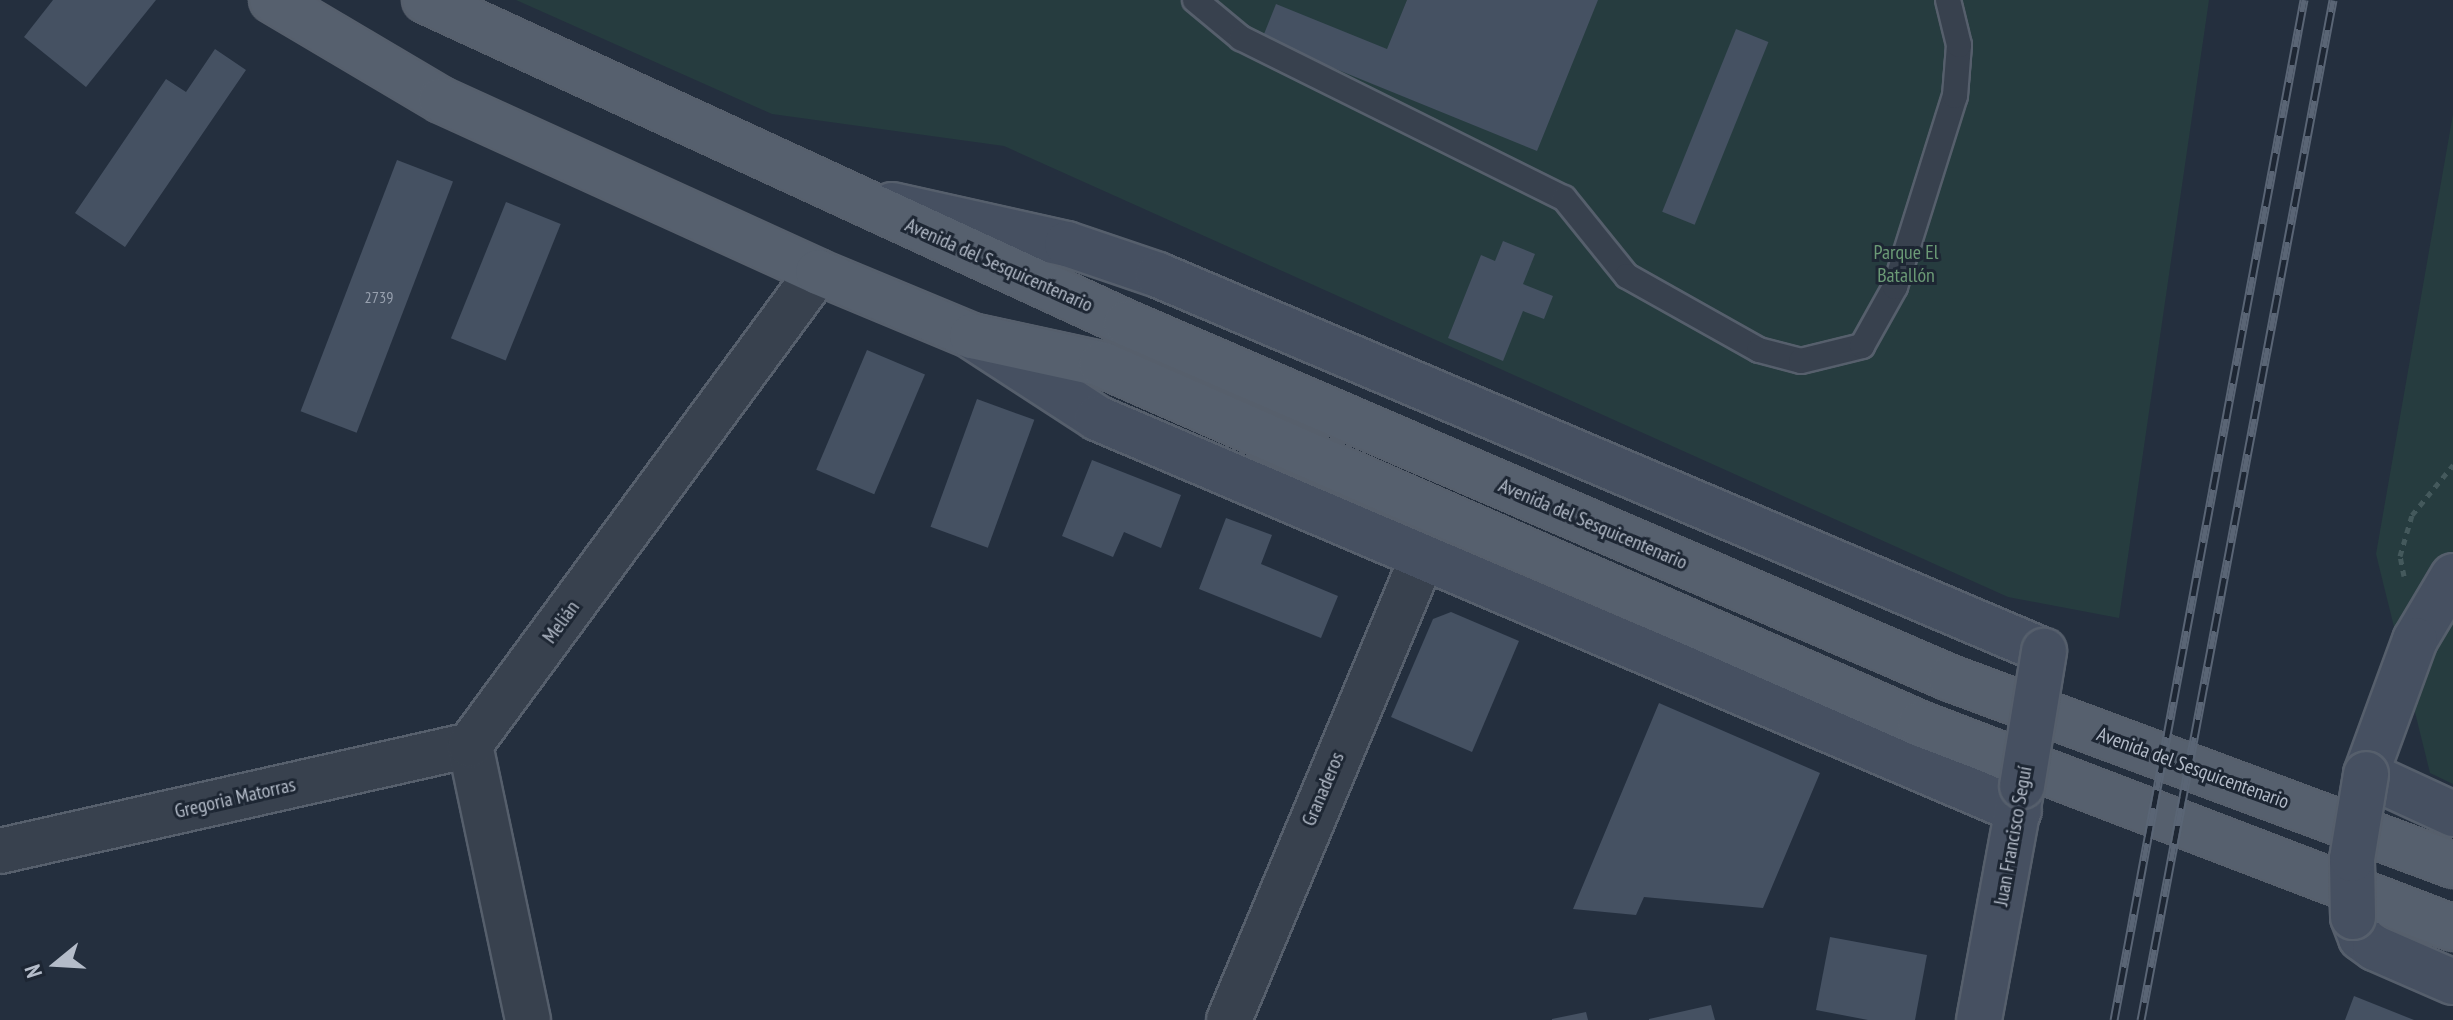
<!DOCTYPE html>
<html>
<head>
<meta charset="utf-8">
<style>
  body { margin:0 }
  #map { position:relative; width:2453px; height:1020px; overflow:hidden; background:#242f3e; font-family:"PT Sans Narrow",sans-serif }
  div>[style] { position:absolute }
  .green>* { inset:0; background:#263c3f }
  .building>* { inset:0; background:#455162; transform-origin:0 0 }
  .path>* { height:5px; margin-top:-2.5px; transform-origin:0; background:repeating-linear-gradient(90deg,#44595c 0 6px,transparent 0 12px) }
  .roads { filter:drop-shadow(2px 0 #565f6c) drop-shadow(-2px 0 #565f6c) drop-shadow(0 2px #565f6c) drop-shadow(0 -2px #565f6c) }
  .lane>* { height:24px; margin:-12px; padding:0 12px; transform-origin:12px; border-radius:12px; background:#38414e }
  .street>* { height:44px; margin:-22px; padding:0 22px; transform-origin:22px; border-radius:22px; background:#38414e }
  .secondary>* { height:44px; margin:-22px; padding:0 22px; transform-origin:22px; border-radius:22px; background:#465061 }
  .primary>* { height:44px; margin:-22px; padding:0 22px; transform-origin:22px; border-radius:22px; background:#56606e }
  .rail>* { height:9px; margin-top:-4.5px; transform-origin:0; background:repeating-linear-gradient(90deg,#1d2633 0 18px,#5a6575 0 36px); box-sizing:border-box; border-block:2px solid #5a6575 }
  .bridges { filter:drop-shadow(2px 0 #565f6c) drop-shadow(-2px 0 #565f6c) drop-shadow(0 2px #565f6c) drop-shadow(0 -2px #565f6c) }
  .secondary-bridge>* { height:44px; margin:-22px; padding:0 22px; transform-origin:22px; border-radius:22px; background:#465061 }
  span { translate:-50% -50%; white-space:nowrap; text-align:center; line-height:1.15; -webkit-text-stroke:6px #1d2633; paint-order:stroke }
  .number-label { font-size:16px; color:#98a1af }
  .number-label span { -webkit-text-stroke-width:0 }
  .park-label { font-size:20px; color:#6b9a76 }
  .street-label { font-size:20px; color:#b4bcc9 }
  .north { position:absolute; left:16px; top:924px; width:80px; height:80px; -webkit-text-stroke:6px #1d2633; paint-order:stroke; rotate:252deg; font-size:22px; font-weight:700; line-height:32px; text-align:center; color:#b4bcc9 }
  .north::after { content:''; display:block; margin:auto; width:28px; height:36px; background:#b4bcc9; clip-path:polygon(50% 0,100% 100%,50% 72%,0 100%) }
</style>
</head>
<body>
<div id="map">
  <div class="green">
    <div style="clip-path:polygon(516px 0,2209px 0,2119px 618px,2008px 597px,1004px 146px,772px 114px)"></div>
    <div style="clip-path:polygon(2453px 114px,2453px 784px,2430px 773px,2376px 554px)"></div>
  </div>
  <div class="building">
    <div style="clip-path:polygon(53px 0,156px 0,86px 87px,24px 37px)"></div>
    <div style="clip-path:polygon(1407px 0,1598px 0,1537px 151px,1262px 39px,1276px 4px,1387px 49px)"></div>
    <div style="left:1736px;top:29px;width:35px;height:197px;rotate:22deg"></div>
    <div style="clip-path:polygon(215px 49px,246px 70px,125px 247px,75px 213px,166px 79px,186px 92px)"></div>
    <div style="left:397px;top:160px;width:60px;height:269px;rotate:21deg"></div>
    <div style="left:506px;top:202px;width:59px;height:147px;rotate:22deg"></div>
    <div style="clip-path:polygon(1503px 241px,1535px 254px,1523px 284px,1553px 296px,1544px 319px,1523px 311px,1503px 361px,1448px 338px,1481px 255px,1495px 261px)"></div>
    <div style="left:867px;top:350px;width:63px;height:130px;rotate:23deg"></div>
    <div style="left:977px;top:399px;width:61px;height:136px;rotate:20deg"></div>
    <div style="clip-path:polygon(1092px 460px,1181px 495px,1161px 548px,1124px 532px,1113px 557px,1062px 536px)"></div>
    <div style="clip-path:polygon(1226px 518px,1272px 535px,1261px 564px,1338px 596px,1321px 638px,1199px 589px)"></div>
    <div style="clip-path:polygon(1451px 612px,1519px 641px,1472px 752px,1391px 717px,1433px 619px)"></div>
    <div style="clip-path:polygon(1659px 703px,1820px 773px,1763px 908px,1644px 897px,1636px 915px,1573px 909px)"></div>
    <div style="clip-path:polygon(1830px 937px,1927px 955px,1915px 1020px,1868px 1020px,1816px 1010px)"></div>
    <div style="clip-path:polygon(2354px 996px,2414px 1020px,2345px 1020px)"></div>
    <div style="clip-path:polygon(1711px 1005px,1715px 1020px,1649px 1020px,1649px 1019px)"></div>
    <div style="clip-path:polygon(1586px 1012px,1588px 1020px,1552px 1020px,1552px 1019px)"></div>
  </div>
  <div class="path">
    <div style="left:2404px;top:576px;width:20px;rotate:-101deg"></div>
    <div style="left:2400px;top:556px;width:43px;rotate:-73.7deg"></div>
    <div style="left:2412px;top:515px;width:65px;rotate:-50.6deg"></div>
  </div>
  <div class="roads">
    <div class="lane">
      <div style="left:1195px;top:0;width:60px;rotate:39.6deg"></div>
      <div style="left:1241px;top:38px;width:360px;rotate:26.4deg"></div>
      <div style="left:1564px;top:198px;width:100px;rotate:51.1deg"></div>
      <div style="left:1627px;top:276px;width:151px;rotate:29.3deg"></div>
      <div style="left:1759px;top:350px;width:43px;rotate:14.7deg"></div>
      <div style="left:1801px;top:361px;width:63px;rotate:-13.8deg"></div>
      <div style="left:1862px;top:346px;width:68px;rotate:-60.8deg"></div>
      <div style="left:1895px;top:287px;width:200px;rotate:-72.6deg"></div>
      <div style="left:1955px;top:96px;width:51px;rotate:-85.5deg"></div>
      <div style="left:1959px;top:45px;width:46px;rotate:-103.7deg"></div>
    </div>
    <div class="street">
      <div style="left:0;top:851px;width:482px;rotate:-12.7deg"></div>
      <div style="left:528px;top:1020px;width:281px;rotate:-101.9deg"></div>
      <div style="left:470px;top:745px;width:587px;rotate:-53.66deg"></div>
      <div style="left:1229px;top:1020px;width:500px;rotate:-67.3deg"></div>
    </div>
    <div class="secondary">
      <div style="left:892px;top:205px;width:179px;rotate:12.6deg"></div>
      <div style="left:1067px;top:244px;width:96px;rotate:18.8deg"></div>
      <div style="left:1158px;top:275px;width:962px;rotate:23deg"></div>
      <div style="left:974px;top:338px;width:147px;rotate:33deg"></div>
      <div style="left:1097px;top:418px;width:1002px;rotate:23.09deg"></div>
      <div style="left:2453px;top:576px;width:74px;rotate:120.7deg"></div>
      <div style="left:2415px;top:640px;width:143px;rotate:110.1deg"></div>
      <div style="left:2366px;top:774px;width:96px;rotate:24.7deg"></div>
      <div style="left:2353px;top:917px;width:22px;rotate:69deg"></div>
      <div style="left:2361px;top:938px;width:17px;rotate:36deg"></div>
      <div style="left:2375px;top:948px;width:85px;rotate:23.6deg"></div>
      <div style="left:1979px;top:1020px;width:238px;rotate:-79.6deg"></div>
    </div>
    <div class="primary">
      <div style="left:272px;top:0;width:196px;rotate:30.6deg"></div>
      <div style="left:441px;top:100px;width:414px;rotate:24.5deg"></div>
      <div style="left:818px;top:272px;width:167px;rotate:22.6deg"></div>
      <div style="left:972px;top:336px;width:132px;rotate:12.2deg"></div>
      <div style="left:1101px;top:364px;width:895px;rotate:23.73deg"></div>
      <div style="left:1920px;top:724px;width:571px;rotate:20.94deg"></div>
      <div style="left:425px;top:0;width:772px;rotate:24.74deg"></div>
      <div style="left:1126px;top:323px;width:897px;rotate:23.31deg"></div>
      <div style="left:1950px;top:678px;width:537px;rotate:20.39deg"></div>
    </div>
  </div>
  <div class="rail">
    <div style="left:2114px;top:1020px;width:1038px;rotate:-79.45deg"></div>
    <div style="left:2141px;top:1020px;width:1038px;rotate:-79.34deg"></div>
  </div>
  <div class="bridges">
    <div class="secondary-bridge">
      <div style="left:2022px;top:786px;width:137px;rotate:-80.7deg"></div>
      <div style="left:2353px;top:917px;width:58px;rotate:-91deg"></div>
      <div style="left:2352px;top:859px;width:86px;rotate:-80.6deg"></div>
    </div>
  </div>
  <div class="number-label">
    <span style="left:379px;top:297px">2739</span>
  </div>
  <div class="park-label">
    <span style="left:1906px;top:264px">Parque El<br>Batallón</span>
  </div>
  <div class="street-label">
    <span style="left:999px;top:265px;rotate:24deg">Avenida del Sesquicentenario</span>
    <span style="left:1593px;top:524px;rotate:23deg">Avenida del Sesquicentenario</span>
    <span style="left:561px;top:622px;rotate:-54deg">Melián</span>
    <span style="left:2193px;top:768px;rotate:20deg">Avenida del Sesquicentenario</span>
    <span style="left:1323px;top:789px;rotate:-67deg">Granaderos</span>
    <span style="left:235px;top:798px;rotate:-13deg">Gregoria Matorras</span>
    <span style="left:2013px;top:836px;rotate:-80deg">Juan Francisco Seguí</span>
  </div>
  <div class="north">N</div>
</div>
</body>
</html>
